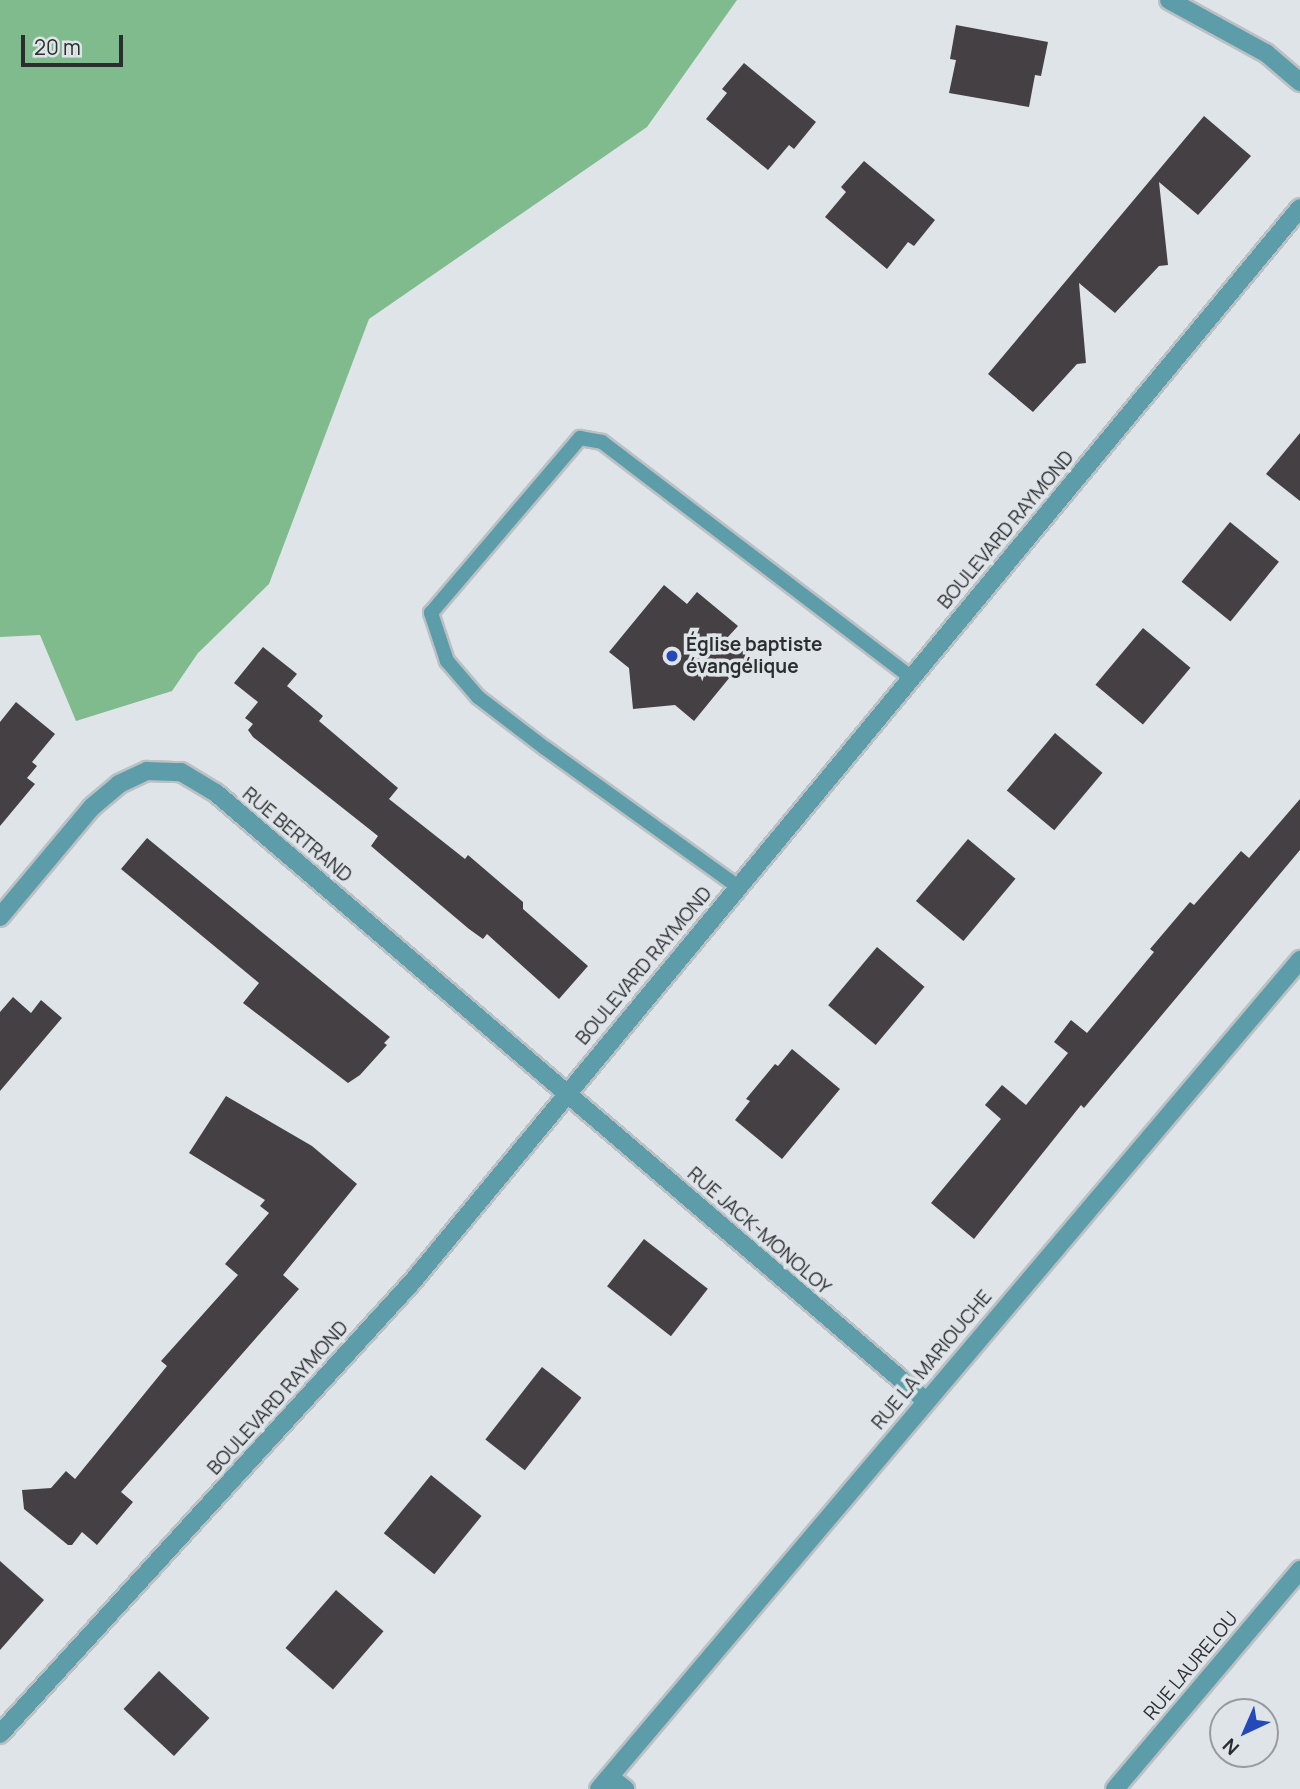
<!DOCTYPE html>
<html>
<head>
<meta charset="utf-8">
<style>
  body { margin:0 }
  #map { position:relative; width:1300px; height:1789px; overflow:hidden; background:#dfe4e9; font-family:Manrope,sans-serif }
  div>[style] { position:absolute }
  .forest>* { inset:0; background:#7fbb8d }
  .building>* { inset:0; background:#444044; transform-origin:0 0 }
  .roads { filter:drop-shadow(2px 0 #bbc0c4) drop-shadow(-2px 0 #bbc0c4) drop-shadow(0 2px #bbc0c4) drop-shadow(0 -2px #bbc0c4) }
  .service>* { height:14px; margin:-7px; padding:0 7px; transform-origin:7px; border-radius:7px; background:#5d9da9 }
  .minor>* { height:18px; margin:-9px; padding:0 9px; transform-origin:9px; border-radius:9px; background:#5d9da9 }
  .tertiary>* { height:18px; margin:-9px; padding:0 9px; transform-origin:9px; border-radius:9px; background:#5d9da9 }
  .dots>* { width:19px; height:19px; translate:-50% -50%; box-sizing:border-box; border:4px solid #dfe4e9; border-radius:50% }
  span { translate:-50% -50%; white-space:nowrap; text-align:center; line-height:1.15; -webkit-text-stroke:7px #dfe4e9; paint-order:stroke }
  .street-label { font-size:19px; color:#2b2e2f }
  .poi-label { font-size:19px; color:#2b2e2f; font-weight:700 }
  .left { translate:0 -50%; text-align:left }
  .north { position:absolute; left:1209px; top:1698px; width:70px; height:70px; box-sizing:border-box; background:#dfe4e9; border:2px solid #979b9f; border-radius:50%; rotate:224deg; font-size:19px; font-weight:700; line-height:28px; text-align:center; color:#2b2e2f }
  .north::after { content:''; display:block; margin:auto; width:24px; height:32px; background:#244ab9; clip-path:polygon(50% 0,100% 100%,50% 72%,0 100%) }
  .scale { position:absolute; left:21px; top:35px; width:102px; height:32px; box-sizing:border-box; border:4px solid #2b2e2f; border-top:0; padding-left:9px; font-size:21px; line-height:24px; white-space:nowrap; color:#2b2e2f; -webkit-text-stroke:5px #dfe4e9; paint-order:stroke }
</style>
</head>
<body>
<div id="map">
  <div class="forest">
    <div style="clip-path:polygon(0 0,737px 0,647px 127px,369px 319px,269px 584px,198px 653px,172px 691px,76px 721px,40px 635px,0 637px)"></div>
  </div>
  <div class="building">
    <div style="clip-path:polygon(956px 25px,1048px 42px,1041px 76px,1035px 75px,1029px 107px,949px 93px,956px 60px,950px 59px)"></div>
    <div style="clip-path:polygon(744px 63px,816px 122px,794px 149px,789px 145px,768px 170px,706px 119px,727px 93px,722px 89px)"></div>
    <div style="clip-path:polygon(1204px 116px,1251px 156px,1198px 215px,1159px 182px,1168px 265px,1159px 266px,1115px 313px,1079px 283px,1086px 363px,1077px 364px,1033px 412px,988px 374px)"></div>
    <div style="clip-path:polygon(864px 161px,935px 220px,914px 246px,908px 242px,887px 269px,825px 217px,846px 192px,841px 187px)"></div>
    <div style="clip-path:polygon(1300px 433px,1300px 501px,1266px 474px)"></div>
    <div style="left:1230px;top:522px;width:63px;height:77px;rotate:39deg"></div>
    <div style="clip-path:polygon(664px 585px,687px 604px,697px 592px,738px 626px,727px 638px,748px 655px,694px 721px,675px 705px,633px 709px,629px 668px,609px 652px)"></div>
    <div style="left:1143px;top:628px;width:62px;height:74px;rotate:40deg"></div>
    <div style="clip-path:polygon(263px 647px,297px 674px,287px 686px,323px 716px,319px 721px,398px 788px,389px 799px,465px 859px,468px 855px,523px 902px,523px 909px,588px 966px,559px 999px,487px 934px,483px 939px,469px 929px,385px 858px,371px 846px,378px 836px,253px 737px,248px 730px,253px 724px,245px 718px,258px 702px,234px 683px)"></div>
    <div style="clip-path:polygon(16px 702px,55px 734px,32px 762px,37px 766px,27px 778px,35px 784px,0 826px,0 722px)"></div>
    <div style="left:1055px;top:733px;width:62px;height:75px;rotate:40deg"></div>
    <div style="clip-path:polygon(1300px 799px,1300px 850px,1084px 1108px,1081px 1105px,974px 1239px,931px 1203px,1001px 1119px,985px 1105px,1002px 1085px,1026px 1105px,1068px 1053px,1054px 1042px,1071px 1020px,1087px 1033px,1154px 952px,1150px 949px,1190px 902px,1194px 905px,1241px 851px,1249px 858px)"></div>
    <div style="clip-path:polygon(147px 838px,390px 1037px,384px 1043px,387px 1045px,360px 1075px,348px 1083px,243px 1003px,259px 983px,121px 869px)"></div>
    <div style="left:968px;top:839px;width:62px;height:81px;rotate:40deg"></div>
    <div style="left:877px;top:947px;width:62px;height:76px;rotate:40deg"></div>
    <div style="clip-path:polygon(13px 997px,31px 1013px,41px 1000px,62px 1018px,0 1091px,0 1012px)"></div>
    <div style="clip-path:polygon(792px 1049px,840px 1089px,782px 1159px,735px 1120px,750px 1101px,746px 1099px,775px 1064px,778px 1066px)"></div>
    <div style="clip-path:polygon(226px 1096px,312px 1146px,357px 1184px,283px 1275px,299px 1289px,121px 1492px,133px 1502px,97px 1545px,82px 1532px,72px 1545px,68px 1545px,24px 1509px,22px 1490px,51px 1488px,66px 1471px,75px 1479px,167px 1366px,161px 1361px,238px 1275px,225px 1264px,269px 1213px,260px 1206px,265px 1200px,189px 1153px)"></div>
    <div style="left:644px;top:1239px;width:81px;height:60px;rotate:38deg"></div>
    <div style="left:542px;top:1367px;width:50px;height:92px;rotate:38deg"></div>
    <div style="left:431px;top:1475px;width:65px;height:75px;rotate:39deg"></div>
    <div style="clip-path:polygon(0 1561px,44px 1600px,0 1650px)"></div>
    <div style="left:336px;top:1590px;width:63px;height:77px;rotate:41deg"></div>
    <div style="left:159px;top:1671px;width:69px;height:52px;rotate:43deg"></div>
  </div>
  <div class="roads">
    <div class="service">
      <div style="left:737px;top:886px;width:235px;rotate:-144.3deg"></div>
      <div style="left:546px;top:749px;width:86px;rotate:-142.6deg"></div>
      <div style="left:478px;top:697px;width:48px;rotate:-130.7deg"></div>
      <div style="left:447px;top:661px;width:51px;rotate:-108.4deg"></div>
      <div style="left:431px;top:613px;width:230px;rotate:-49.6deg"></div>
      <div style="left:580px;top:438px;width:22px;rotate:10deg"></div>
      <div style="left:602px;top:442px;width:388px;rotate:37.3deg"></div>
    </div>
    <div class="minor">
      <div style="left:1169px;top:0;width:111px;rotate:28.7deg"></div>
      <div style="left:1266px;top:53px;width:45px;rotate:40.5deg"></div>
      <div style="left:0;top:917px;width:143px;rotate:-50.1deg"></div>
      <div style="left:92px;top:807px;width:35px;rotate:-40deg"></div>
      <div style="left:119px;top:784px;width:31px;rotate:-25deg"></div>
      <div style="left:147px;top:771px;width:34px;rotate:2deg"></div>
      <div style="left:181px;top:772px;width:41px;rotate:31deg"></div>
      <div style="left:216px;top:793px;width:933px;rotate:40.57deg"></div>
      <div style="left:611px;top:1778px;width:18px;rotate:38deg"></div>
      <div style="left:599px;top:1789px;width:1086px;rotate:-49.78deg"></div>
      <div style="left:1115px;top:1789px;width:287px;rotate:-49.8deg"></div>
    </div>
    <div class="tertiary">
      <div style="left:0;top:1734px;width:613px;rotate:-47.64deg"></div>
      <div style="left:413px;top:1281px;width:1392px;rotate:-50.42deg"></div>
    </div>
  </div>
  <div class="dots">
    <div style="left:672px;top:656px;background:#244ab9"></div>
  </div>
  <div class="street-label">
    <span style="left:1006px;top:530px;rotate:-50deg">BOULEVARD RAYMOND</span>
    <span style="left:297px;top:835px;rotate:40deg">RUE BERTRAND</span>
    <span style="left:644px;top:966px;rotate:-50deg">BOULEVARD RAYMOND</span>
    <span style="left:759px;top:1231px;rotate:41deg">RUE JACK-MONOLOY</span>
    <span style="left:932px;top:1360px;rotate:-50deg">RUE LA MARIOUCHE</span>
    <span style="left:278px;top:1398px;rotate:-48deg">BOULEVARD RAYMOND</span>
    <span style="left:1191px;top:1666px;rotate:-50deg">RUE LAURELOU</span>
  </div>
  <div class="poi-label">
    <span class="left" style="left:686px;top:656px">Église baptiste<br>évangélique</span>
  </div>
  <div class="north">N</div>
  <div class="scale">20 m</div>
</div>
</body>
</html>
